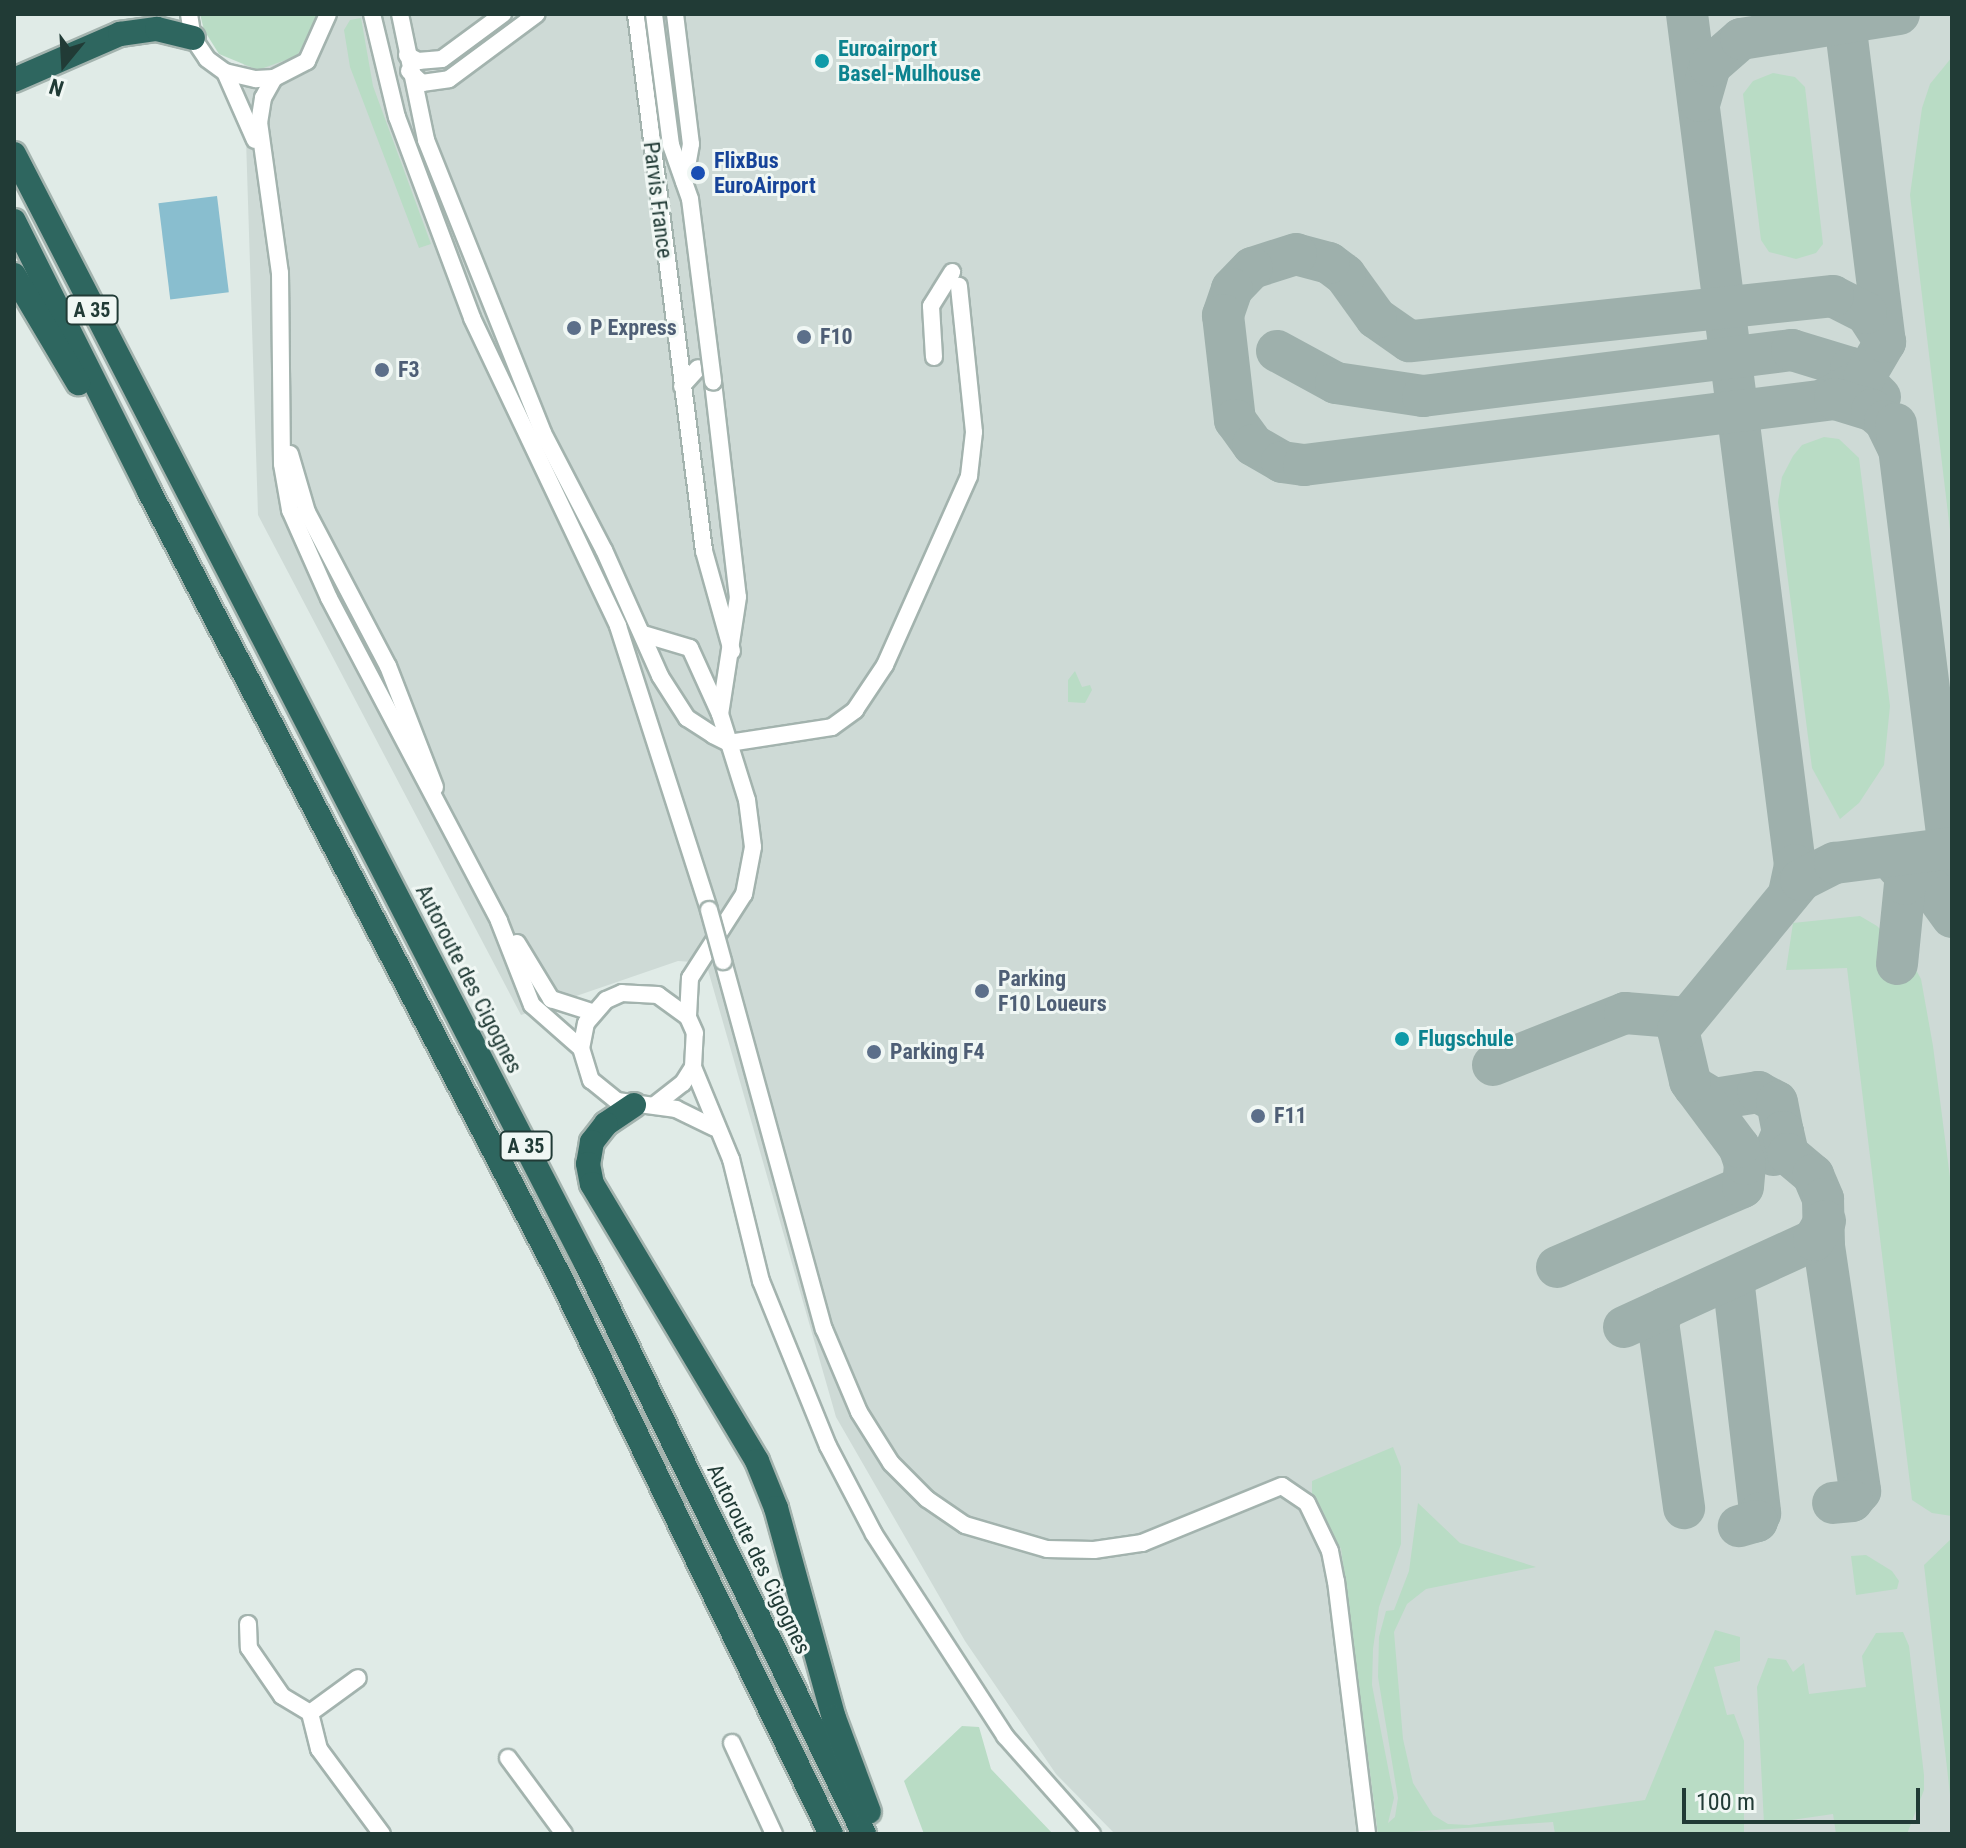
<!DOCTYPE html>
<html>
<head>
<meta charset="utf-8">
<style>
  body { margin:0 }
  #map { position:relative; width:1966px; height:1848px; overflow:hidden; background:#e0ebe7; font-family:"Roboto Condensed",sans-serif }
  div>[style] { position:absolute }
  .built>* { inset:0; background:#cedad6 }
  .green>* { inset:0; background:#b9dcc5 }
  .water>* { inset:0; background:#89becf; transform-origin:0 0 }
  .taxiway>* { height:42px; margin:-21px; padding:0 21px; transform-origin:21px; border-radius:21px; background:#9eb0ac }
  .roads { filter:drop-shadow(2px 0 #a3b3ae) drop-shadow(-2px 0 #a3b3ae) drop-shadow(0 2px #a3b3ae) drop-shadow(0 -2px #a3b3ae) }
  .minor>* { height:16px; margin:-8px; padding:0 8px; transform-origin:8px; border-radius:8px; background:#fff }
  .highway>* { height:24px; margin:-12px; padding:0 12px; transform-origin:12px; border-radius:12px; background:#2e665f }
  .bridges { filter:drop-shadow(2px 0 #a3b3ae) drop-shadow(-2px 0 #a3b3ae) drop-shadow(0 2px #a3b3ae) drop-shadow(0 -2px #a3b3ae) }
  .minor-bridge>* { height:16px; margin:-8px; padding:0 8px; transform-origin:8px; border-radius:8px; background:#fff }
  .dots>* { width:22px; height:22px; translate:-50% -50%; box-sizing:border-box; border:4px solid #f0f7f4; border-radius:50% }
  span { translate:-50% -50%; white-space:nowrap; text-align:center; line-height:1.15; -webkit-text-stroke:6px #f0f7f4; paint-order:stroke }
  .shield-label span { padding:2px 6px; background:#f0f7f4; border:2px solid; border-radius:6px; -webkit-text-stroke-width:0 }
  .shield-label { font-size:20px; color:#213b36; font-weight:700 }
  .culture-label { font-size:22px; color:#0d838f; font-weight:700 }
  .left { translate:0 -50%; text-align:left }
  .transit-label { font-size:22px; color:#164399; font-weight:700 }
  .street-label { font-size:22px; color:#213b36 }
  .service-label { font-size:22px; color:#4e5e75; font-weight:700 }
  .frame { position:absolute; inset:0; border:16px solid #213b36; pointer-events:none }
  .north { position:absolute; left:24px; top:24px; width:80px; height:80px; -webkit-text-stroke:6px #f0f7f4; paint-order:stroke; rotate:198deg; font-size:22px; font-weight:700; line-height:32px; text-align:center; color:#213b36 }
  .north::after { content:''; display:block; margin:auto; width:28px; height:36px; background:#213b36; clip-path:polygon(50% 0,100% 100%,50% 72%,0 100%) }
  .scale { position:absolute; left:1682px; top:1788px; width:238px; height:36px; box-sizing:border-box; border:4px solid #213b36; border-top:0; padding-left:10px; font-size:24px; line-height:28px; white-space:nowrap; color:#213b36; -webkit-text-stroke:6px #f0f7f4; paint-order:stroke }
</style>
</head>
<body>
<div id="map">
  <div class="built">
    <div style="clip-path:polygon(242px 14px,1952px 14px,1952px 1834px,1115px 1834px,1056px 1774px,965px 1641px,836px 1417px,706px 963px,678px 961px,521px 1015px,258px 515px)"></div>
  </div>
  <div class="green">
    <div style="clip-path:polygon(200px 14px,317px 14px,317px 19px,297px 56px,258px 70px,219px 54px,204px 30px)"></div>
    <div style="clip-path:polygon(361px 18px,373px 86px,431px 244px,419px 248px,350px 67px,344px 30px,350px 20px)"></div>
    <div style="clip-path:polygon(1952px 57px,1952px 547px,1910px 195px,1922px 108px,1930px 84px)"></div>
    <div style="clip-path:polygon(1773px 73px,1795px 77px,1805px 87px,1823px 244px,1816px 253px,1796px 259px,1769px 252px,1761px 240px,1743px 94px,1753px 81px)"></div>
    <div style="clip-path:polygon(1824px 437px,1839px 439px,1859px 458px,1890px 706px,1884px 765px,1859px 803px,1840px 819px,1812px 768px,1778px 502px,1782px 477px,1793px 456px,1802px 445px)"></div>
    <div style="clip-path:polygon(1075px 671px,1082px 687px,1090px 685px,1092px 690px,1085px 703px,1068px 702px,1068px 680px)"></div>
    <div style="clip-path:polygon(1860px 916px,1877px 926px,1910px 959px,1921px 979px,1933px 1046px,1952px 1193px,1952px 1516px,1932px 1513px,1912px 1500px,1847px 968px,1786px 970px,1793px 923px)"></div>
    <div style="clip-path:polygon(1393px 1447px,1401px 1467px,1401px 1544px,1379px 1607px,1373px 1649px,1372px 1685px,1394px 1798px,1388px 1823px,1395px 1817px,1398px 1798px,1378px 1677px,1379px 1637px,1386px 1611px,1394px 1610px,1409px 1571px,1418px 1503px,1460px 1543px,1536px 1567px,1426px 1589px,1407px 1604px,1394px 1632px,1403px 1739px,1413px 1783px,1433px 1815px,1448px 1824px,1469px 1825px,1645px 1800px,1715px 1630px,1740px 1637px,1740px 1661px,1714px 1667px,1727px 1715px,1734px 1714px,1744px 1741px,1744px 1834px,1555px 1834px,1553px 1822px,1378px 1834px,1341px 1549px,1312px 1500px,1312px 1481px)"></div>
    <div style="clip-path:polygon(1952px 1538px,1952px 1812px,1924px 1565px)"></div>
    <div style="clip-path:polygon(1866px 1555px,1892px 1571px,1899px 1581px,1897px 1589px,1856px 1595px,1851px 1556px)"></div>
    <div style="clip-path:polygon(1903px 1632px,1909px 1646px,1924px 1775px,1924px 1790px,1907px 1834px,1836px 1834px,1833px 1814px,1764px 1824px,1757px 1687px,1768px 1658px,1786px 1660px,1793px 1672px,1804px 1663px,1809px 1694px,1866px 1687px,1862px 1656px,1876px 1633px)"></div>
    <div style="clip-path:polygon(962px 1726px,979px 1727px,991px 1769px,1053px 1834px,924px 1834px,904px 1781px)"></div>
  </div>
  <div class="water">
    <div style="left:217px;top:196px;width:97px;height:59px;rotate:83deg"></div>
  </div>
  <div class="taxiway">
    <div style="left:1687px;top:14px;width:858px;rotate:82.77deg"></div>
    <div style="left:1795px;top:865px;width:30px;rotate:102deg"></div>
    <div style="left:1844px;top:14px;width:331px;rotate:82.9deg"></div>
    <div style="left:1700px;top:101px;width:36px;rotate:-74deg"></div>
    <div style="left:1710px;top:66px;width:41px;rotate:-41.1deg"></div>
    <div style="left:1741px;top:39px;width:160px;rotate:-9deg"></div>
    <div style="left:1277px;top:351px;width:67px;rotate:28.5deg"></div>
    <div style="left:1336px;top:383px;width:88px;rotate:8.5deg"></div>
    <div style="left:1423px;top:396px;width:372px;rotate:-7.1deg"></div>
    <div style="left:1792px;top:350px;width:62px;rotate:17deg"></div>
    <div style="left:1851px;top:368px;width:41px;rotate:45deg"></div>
    <div style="left:1825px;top:399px;width:44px;rotate:-28.3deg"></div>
    <div style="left:1864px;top:378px;width:42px;rotate:-59.7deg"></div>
    <div style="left:1885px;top:342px;width:35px;rotate:-123deg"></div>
    <div style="left:1866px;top:313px;width:37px;rotate:-153deg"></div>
    <div style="left:1833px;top:296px;width:426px;rotate:173.9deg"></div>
    <div style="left:1409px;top:341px;width:40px;rotate:-145.1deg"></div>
    <div style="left:1376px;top:318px;width:53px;rotate:-125.8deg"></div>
    <div style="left:1345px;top:275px;width:20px;rotate:-143deg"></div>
    <div style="left:1329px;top:263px;width:34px;rotate:-165deg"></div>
    <div style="left:1296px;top:254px;width:46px;rotate:162.3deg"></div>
    <div style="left:1252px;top:268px;width:29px;rotate:134deg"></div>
    <div style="left:1232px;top:289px;width:28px;rotate:109deg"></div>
    <div style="left:1223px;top:315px;width:106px;rotate:83.5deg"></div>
    <div style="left:1235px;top:420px;width:31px;rotate:54deg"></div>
    <div style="left:1253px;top:445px;width:34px;rotate:30deg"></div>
    <div style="left:1282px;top:462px;width:22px;rotate:8deg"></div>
    <div style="left:1304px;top:465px;width:535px;rotate:-7.09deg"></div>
    <div style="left:1835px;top:399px;width:39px;rotate:17deg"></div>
    <div style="left:1872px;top:410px;width:17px;rotate:40deg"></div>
    <div style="left:1885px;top:421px;width:32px;rotate:64deg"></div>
    <div style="left:1896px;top:424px;width:454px;rotate:82.9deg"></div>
    <div style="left:1898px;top:867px;width:39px;rotate:32deg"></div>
    <div style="left:1931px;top:888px;width:36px;rotate:54deg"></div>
    <div style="left:1897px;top:964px;width:80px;rotate:-84.3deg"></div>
    <div style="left:1905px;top:884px;width:38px;rotate:-50deg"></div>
    <div style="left:1493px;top:1065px;width:142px;rotate:-21.5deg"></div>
    <div style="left:1625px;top:1013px;width:62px;rotate:4.6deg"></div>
    <div style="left:1694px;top:1087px;width:23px;rotate:31deg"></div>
    <div style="left:1714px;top:1099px;width:45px;rotate:-9deg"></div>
    <div style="left:1758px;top:1092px;width:21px;rotate:28deg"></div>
    <div style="left:1777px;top:1102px;width:31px;rotate:79deg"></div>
    <div style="left:1783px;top:1132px;width:25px;rotate:113deg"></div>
    <div style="left:1783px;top:1132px;width:23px;rotate:77deg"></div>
    <div style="left:1788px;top:1154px;width:33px;rotate:40deg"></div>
    <div style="left:1813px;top:1175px;width:26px;rotate:67deg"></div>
    <div style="left:1823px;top:1199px;width:47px;rotate:88.8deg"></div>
    <div style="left:1824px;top:1246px;width:248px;rotate:81.6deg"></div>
    <div style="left:1860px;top:1491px;width:13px;rotate:129deg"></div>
    <div style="left:1852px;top:1501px;width:19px;rotate:174deg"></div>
    <div style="left:1557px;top:1267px;width:202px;rotate:-23.3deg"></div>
    <div style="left:1743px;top:1187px;width:23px;rotate:-85deg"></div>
    <div style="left:1745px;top:1164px;width:18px;rotate:-109deg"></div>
    <div style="left:1739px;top:1147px;width:82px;rotate:-126.6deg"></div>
    <div style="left:1690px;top:1081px;width:52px;rotate:-103.2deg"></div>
    <div style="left:1678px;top:1030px;width:194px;rotate:-50.6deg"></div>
    <div style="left:1801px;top:880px;width:38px;rotate:-27deg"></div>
    <div style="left:1835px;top:863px;width:118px;rotate:-7.3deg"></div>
    <div style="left:1733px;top:1278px;width:237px;rotate:83.4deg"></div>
    <div style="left:1760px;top:1513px;width:9px;rotate:111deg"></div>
    <div style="left:1757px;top:1521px;width:19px;rotate:164deg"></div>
    <div style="left:1665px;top:1308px;width:16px;rotate:117deg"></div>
    <div style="left:1658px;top:1322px;width:188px;rotate:82deg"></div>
    <div style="left:1624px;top:1327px;width:209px;rotate:-24.6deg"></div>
    <div style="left:1814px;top:1240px;width:22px;rotate:-60deg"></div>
  </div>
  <div class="roads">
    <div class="minor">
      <div style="left:189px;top:14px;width:24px;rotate:81deg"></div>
      <div style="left:193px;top:38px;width:25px;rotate:56deg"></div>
      <div style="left:207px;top:59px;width:22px;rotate:36deg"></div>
      <div style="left:225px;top:72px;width:32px;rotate:13deg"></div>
      <div style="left:256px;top:79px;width:18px;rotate:-3deg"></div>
      <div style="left:274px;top:78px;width:37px;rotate:-27deg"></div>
      <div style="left:307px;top:61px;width:51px;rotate:-65.9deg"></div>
      <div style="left:372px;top:14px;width:106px;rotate:76.4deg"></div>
      <div style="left:397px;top:117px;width:215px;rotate:69.5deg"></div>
      <div style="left:472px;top:318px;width:341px;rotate:64.6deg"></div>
      <div style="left:618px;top:626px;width:298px;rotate:72.2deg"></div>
      <div style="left:400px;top:14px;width:129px;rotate:78.3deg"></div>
      <div style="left:426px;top:140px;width:315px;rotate:68.2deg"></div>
      <div style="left:543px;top:433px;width:132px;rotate:62.5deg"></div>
      <div style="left:604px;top:550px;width:138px;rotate:66deg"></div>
      <div style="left:660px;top:676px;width:50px;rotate:57.3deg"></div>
      <div style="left:687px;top:718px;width:31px;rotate:33deg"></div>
      <div style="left:713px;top:735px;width:18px;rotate:27deg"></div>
      <div style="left:729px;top:743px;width:104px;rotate:-8.8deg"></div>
      <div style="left:832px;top:727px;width:29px;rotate:-36deg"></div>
      <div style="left:855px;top:710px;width:54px;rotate:-56.3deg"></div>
      <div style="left:885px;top:665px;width:207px;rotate:-66deg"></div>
      <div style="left:969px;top:476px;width:44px;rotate:-83.5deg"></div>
      <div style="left:974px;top:432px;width:147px;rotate:-95.9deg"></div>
      <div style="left:636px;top:14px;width:541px;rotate:82.78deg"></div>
      <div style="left:704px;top:551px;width:104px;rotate:74.4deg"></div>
      <div style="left:407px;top:55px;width:13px;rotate:29deg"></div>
      <div style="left:418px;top:61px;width:24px;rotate:-5deg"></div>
      <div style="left:442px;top:59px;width:76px;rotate:-36.4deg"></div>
      <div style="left:409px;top:71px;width:18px;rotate:43deg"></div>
      <div style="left:422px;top:83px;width:27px;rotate:-8deg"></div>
      <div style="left:449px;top:79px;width:109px;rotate:-36.5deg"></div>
      <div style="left:225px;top:72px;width:74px;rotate:66.2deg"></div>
      <div style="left:274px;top:78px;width:23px;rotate:119deg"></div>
      <div style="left:263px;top:98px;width:24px;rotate:99deg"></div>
      <div style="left:259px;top:122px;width:152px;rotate:82.1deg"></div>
      <div style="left:280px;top:273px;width:191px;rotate:89.4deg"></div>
      <div style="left:282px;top:464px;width:47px;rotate:80.1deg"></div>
      <div style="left:290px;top:510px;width:96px;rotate:66.1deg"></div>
      <div style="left:329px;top:598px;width:365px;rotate:62.2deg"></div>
      <div style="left:499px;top:921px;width:90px;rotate:68.6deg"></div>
      <div style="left:532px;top:1005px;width:65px;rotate:41.3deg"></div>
      <div style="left:934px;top:357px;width:51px;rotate:-93.4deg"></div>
      <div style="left:931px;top:306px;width:40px;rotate:-58deg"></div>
      <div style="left:713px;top:382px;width:216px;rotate:83.4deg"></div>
      <div style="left:738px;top:597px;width:118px;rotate:98.7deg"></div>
      <div style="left:682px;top:386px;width:24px;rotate:-48deg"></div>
      <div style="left:290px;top:454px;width:60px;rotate:73.7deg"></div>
      <div style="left:307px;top:512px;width:174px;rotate:62.3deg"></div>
      <div style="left:388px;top:666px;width:130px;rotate:68.8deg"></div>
      <div style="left:643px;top:634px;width:49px;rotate:16.6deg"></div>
      <div style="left:690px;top:648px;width:72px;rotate:65.6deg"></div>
      <div style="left:720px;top:714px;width:90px;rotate:72.6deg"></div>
      <div style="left:747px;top:800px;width:47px;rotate:82.7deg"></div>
      <div style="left:753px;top:847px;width:48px;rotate:100.8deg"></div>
      <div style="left:744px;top:894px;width:100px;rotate:122.7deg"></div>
      <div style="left:690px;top:978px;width:39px;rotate:93deg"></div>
      <div style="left:517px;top:943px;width:66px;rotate:58.7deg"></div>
      <div style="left:551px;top:999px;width:43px;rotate:17.6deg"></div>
      <div style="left:723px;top:961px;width:382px;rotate:74.7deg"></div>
      <div style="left:824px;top:1329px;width:90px;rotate:67.1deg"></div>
      <div style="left:859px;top:1412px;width:60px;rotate:57.9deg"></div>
      <div style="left:891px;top:1463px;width:51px;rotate:45deg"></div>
      <div style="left:927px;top:1499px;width:46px;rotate:34.4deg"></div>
      <div style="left:965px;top:1525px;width:85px;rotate:16.3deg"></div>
      <div style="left:1047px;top:1549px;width:47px;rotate:1.2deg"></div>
      <div style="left:1094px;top:1550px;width:49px;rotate:-8.3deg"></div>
      <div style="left:1142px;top:1543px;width:151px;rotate:-22.2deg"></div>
      <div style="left:1282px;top:1486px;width:30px;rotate:34deg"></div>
      <div style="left:1307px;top:1503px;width:53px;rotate:64.4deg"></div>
      <div style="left:1330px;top:1551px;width:31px;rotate:79deg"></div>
      <div style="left:1336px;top:1581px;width:255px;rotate:83deg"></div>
      <div style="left:693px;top:1067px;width:100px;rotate:67.6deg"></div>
      <div style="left:731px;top:1159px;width:126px;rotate:76.2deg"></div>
      <div style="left:761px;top:1281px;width:178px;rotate:67.9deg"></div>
      <div style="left:828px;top:1446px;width:99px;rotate:62.4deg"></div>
      <div style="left:874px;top:1534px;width:241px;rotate:57deg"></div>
      <div style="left:1005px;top:1736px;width:131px;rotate:48.4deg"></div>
      <div style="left:656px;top:1104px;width:34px;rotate:-38deg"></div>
      <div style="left:683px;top:1083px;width:19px;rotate:-58deg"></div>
      <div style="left:693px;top:1067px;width:34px;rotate:-87deg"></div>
      <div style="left:695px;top:1033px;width:17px;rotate:-114deg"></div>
      <div style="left:688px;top:1017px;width:37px;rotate:-144deg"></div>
      <div style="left:658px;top:995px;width:36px;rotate:-177deg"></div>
      <div style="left:622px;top:993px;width:17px;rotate:156deg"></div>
      <div style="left:606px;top:1000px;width:30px;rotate:131deg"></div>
      <div style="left:586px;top:1023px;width:25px;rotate:101deg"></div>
      <div style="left:581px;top:1048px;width:34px;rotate:73deg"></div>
      <div style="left:591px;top:1080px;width:33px;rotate:39deg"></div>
      <div style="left:617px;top:1101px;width:60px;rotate:7.7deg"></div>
      <div style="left:676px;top:1109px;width:43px;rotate:26deg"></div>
      <div style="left:248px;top:1624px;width:24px;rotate:88deg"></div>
      <div style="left:249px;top:1648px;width:58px;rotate:55.5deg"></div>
      <div style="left:282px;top:1696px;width:33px;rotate:31deg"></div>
      <div style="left:310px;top:1713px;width:37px;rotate:76deg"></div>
      <div style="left:319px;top:1749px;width:106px;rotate:53.5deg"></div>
      <div style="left:310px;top:1713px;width:59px;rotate:-36.1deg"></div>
      <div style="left:732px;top:1743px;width:100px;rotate:65.2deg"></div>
      <div style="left:508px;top:1758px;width:94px;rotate:53.6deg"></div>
    </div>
    <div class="highway">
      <div style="left:14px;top:80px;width:116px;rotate:-23.5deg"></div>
      <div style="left:120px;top:34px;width:37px;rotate:-8deg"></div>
      <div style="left:157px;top:29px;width:37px;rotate:14deg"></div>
      <div style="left:14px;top:154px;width:1248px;rotate:62.72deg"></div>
      <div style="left:586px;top:1263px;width:635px;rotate:64.04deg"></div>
      <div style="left:14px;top:221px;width:302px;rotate:63.4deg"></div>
      <div style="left:149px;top:491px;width:887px;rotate:62.39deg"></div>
      <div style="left:560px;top:1277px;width:619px;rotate:64.06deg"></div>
      <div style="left:14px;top:275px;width:126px;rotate:59.3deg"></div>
      <div style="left:634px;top:1105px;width:34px;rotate:146deg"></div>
      <div style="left:606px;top:1124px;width:23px;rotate:128deg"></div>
      <div style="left:592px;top:1142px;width:22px;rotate:100deg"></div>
      <div style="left:588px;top:1164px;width:20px;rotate:79deg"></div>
      <div style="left:592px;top:1184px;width:322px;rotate:59.2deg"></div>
      <div style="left:757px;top:1461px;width:51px;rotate:68deg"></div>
      <div style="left:776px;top:1508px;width:218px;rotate:74.6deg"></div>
      <div style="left:834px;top:1718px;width:100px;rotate:69.6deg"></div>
    </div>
  </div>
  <div class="bridges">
    <div class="minor-bridge">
      <div style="left:654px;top:14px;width:132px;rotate:82.6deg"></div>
      <div style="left:671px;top:145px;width:57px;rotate:70.6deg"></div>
      <div style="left:690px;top:199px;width:184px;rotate:82.8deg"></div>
      <div style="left:675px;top:14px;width:131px;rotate:83deg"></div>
      <div style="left:691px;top:144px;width:39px;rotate:100deg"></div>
      <div style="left:709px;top:910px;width:53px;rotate:74.6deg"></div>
    </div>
  </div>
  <div class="dots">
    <div style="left:822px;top:61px;background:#0f9aa8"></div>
    <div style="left:698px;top:173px;background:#1a4fb4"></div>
    <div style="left:574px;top:328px;background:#5c6f8a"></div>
    <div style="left:804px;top:337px;background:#5c6f8a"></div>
    <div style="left:382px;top:370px;background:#5c6f8a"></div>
    <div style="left:982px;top:991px;background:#5c6f8a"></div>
    <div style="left:1402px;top:1039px;background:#0f9aa8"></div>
    <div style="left:874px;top:1052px;background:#5c6f8a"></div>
    <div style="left:1258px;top:1116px;background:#5c6f8a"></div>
  </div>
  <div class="shield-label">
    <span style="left:92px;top:310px">A 35</span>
    <span style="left:526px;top:1146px">A 35</span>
  </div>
  <div class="culture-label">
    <span class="left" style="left:838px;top:61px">Euroairport<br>Basel-Mulhouse</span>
    <span class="left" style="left:1418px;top:1039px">Flugschule</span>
  </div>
  <div class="transit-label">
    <span class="left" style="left:714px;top:173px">FlixBus<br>EuroAirport</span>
  </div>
  <div class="street-label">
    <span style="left:658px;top:200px;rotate:83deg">Parvis France</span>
    <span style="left:469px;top:979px;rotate:63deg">Autoroute des Cigognes</span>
    <span style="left:759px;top:1559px;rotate:64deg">Autoroute des Cigognes</span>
  </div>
  <div class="service-label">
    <span class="left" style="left:590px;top:328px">P Express</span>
    <span class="left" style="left:820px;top:337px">F10</span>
    <span class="left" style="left:398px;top:370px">F3</span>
    <span class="left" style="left:998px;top:991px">Parking<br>F10 Loueurs</span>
    <span class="left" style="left:890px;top:1052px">Parking F4</span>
    <span class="left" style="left:1274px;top:1116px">F11</span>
  </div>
  <div class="frame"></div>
  <div class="north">N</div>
  <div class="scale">100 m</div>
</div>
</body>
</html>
